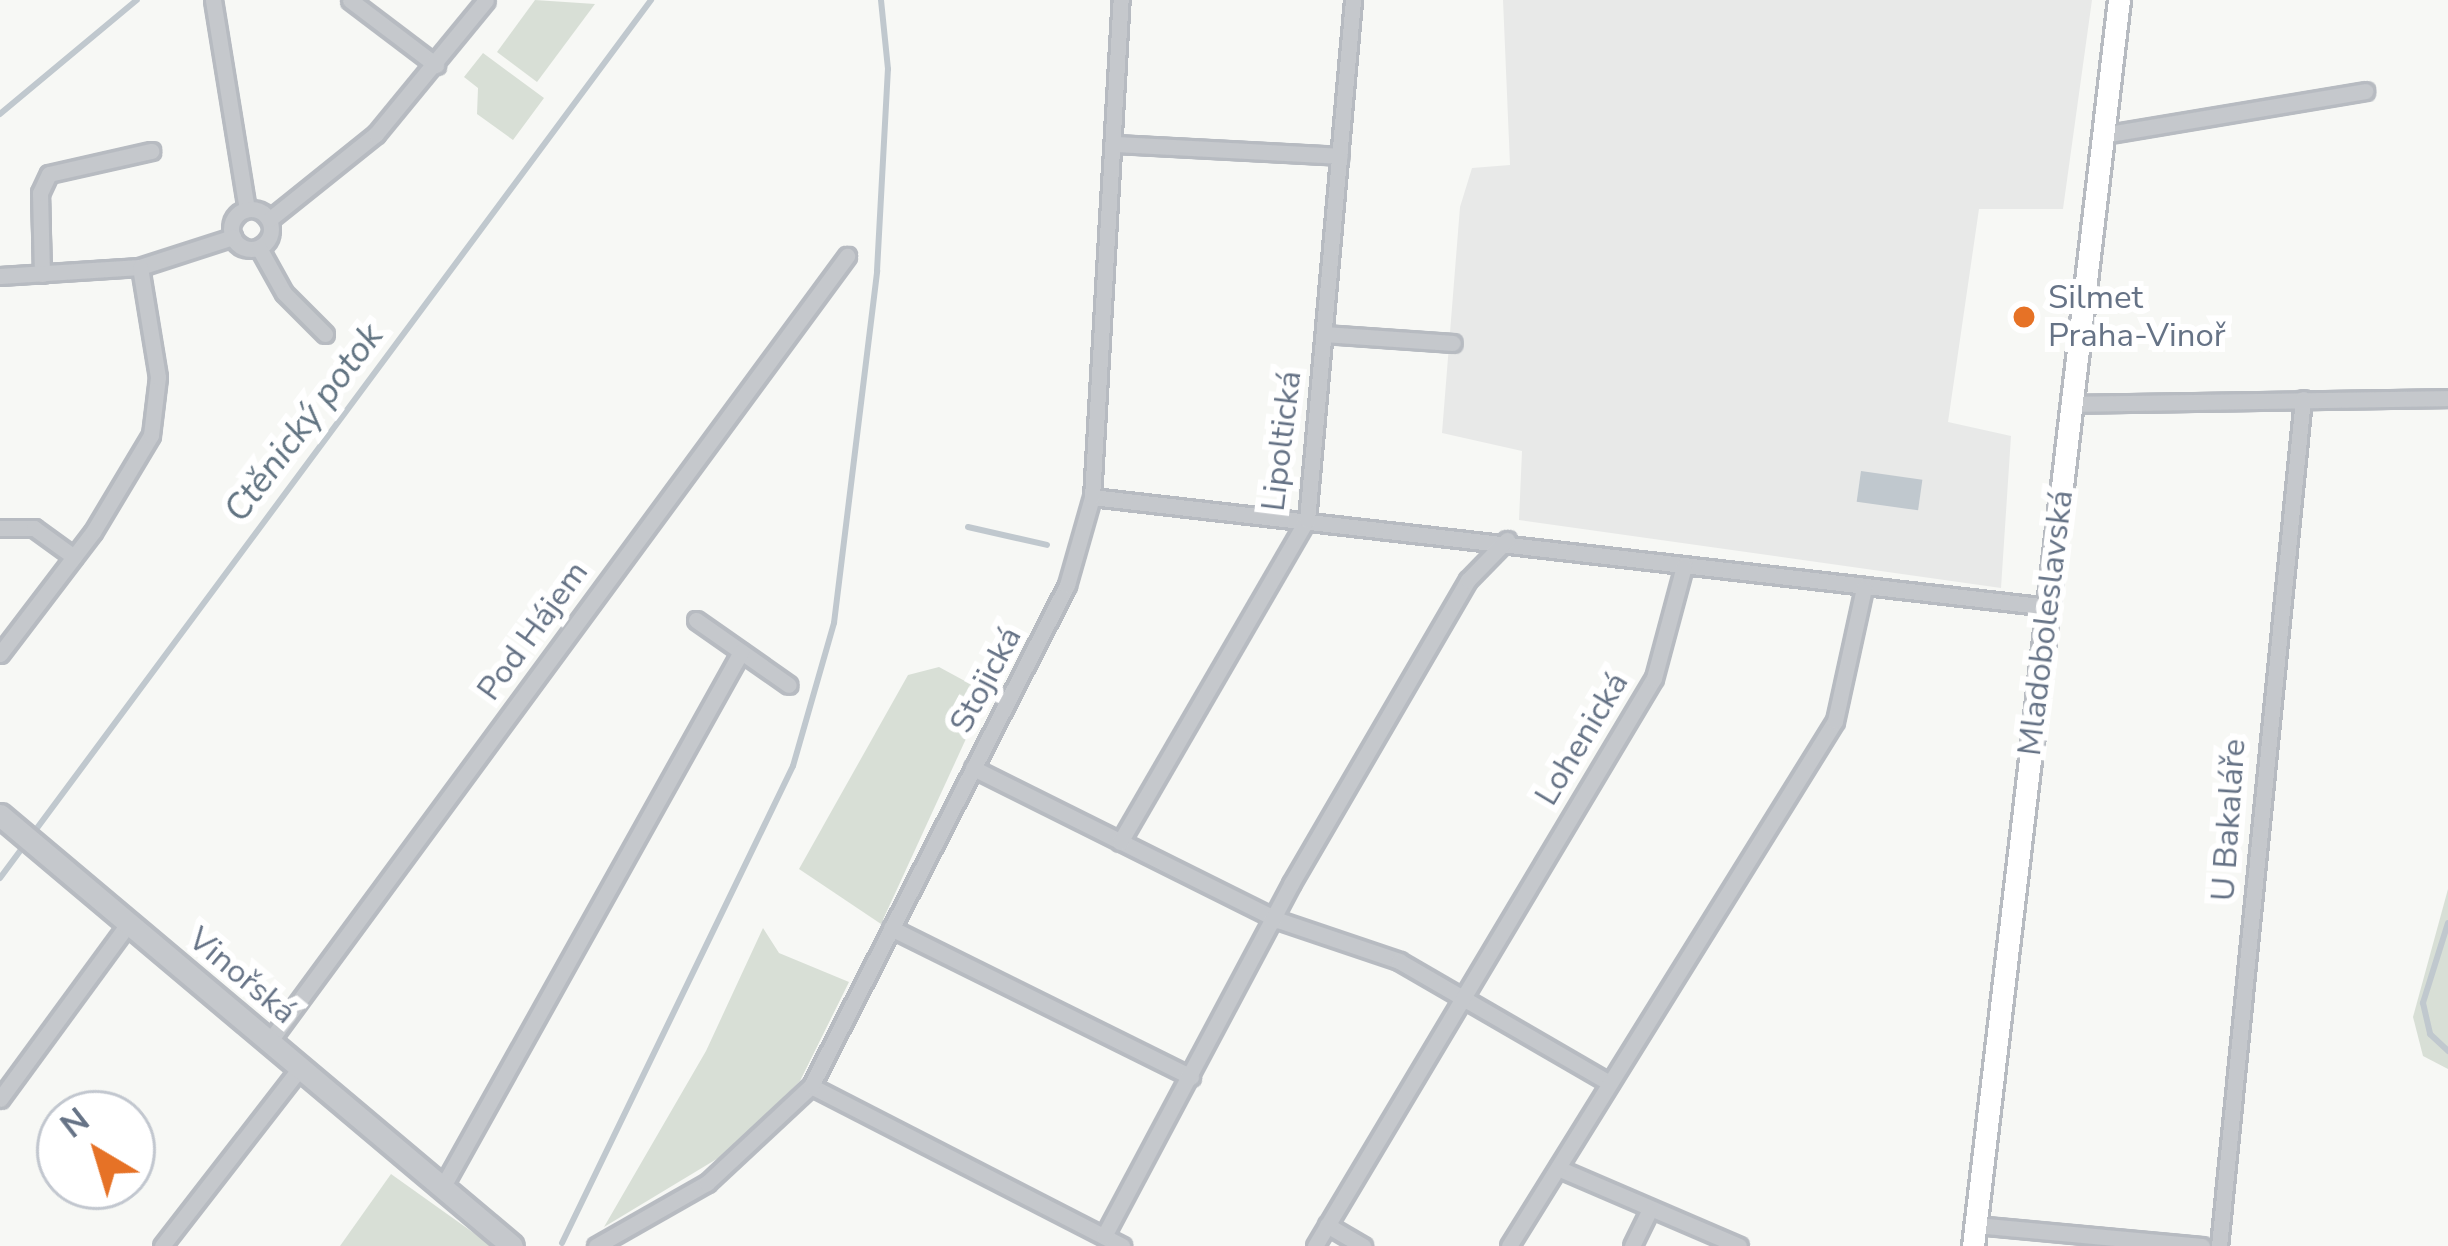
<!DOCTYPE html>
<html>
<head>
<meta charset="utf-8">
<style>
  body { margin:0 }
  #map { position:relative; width:2448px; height:1246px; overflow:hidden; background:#f7f8f5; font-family:"Nunito Sans",sans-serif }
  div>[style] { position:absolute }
  .built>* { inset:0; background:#e8e9e8 }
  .green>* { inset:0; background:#d8dfd6 }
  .water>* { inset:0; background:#c0c8ce; transform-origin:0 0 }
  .stream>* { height:6px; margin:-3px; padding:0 3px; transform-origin:3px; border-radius:3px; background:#c0c8ce }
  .roads { filter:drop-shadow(3px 0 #b7bbc1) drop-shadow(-3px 0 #b7bbc1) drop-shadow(0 3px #b7bbc1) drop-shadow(0 -3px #b7bbc1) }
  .minor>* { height:15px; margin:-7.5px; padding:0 7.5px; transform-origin:7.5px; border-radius:7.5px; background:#c5c8cc }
  .minor>.ring { margin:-7.5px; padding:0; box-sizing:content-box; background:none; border:15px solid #c5c8cc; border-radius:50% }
  .tertiary>* { height:21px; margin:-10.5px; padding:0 10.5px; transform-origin:10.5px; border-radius:10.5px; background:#c5c8cc }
  .secondary>* { height:21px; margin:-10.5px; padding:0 10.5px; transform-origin:10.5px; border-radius:10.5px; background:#fff }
  .dots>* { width:33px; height:33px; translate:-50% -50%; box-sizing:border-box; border:6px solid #fff; border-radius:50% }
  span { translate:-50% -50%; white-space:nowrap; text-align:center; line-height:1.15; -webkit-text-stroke:12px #fff; paint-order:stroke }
  .poi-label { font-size:33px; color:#667386 }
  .left { translate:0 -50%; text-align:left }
  .street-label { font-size:33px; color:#667386 }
  .water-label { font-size:36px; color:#627482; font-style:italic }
  .north { position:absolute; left:36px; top:1090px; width:120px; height:120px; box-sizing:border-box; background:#fff; border:3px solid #c2c7cf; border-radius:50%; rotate:322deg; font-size:33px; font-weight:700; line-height:48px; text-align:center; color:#667386 }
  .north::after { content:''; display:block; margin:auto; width:42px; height:54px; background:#e67226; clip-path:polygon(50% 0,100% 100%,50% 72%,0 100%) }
</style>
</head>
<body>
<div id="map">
  <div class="built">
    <div style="clip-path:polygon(1503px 0,2092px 0,2063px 209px,1979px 209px,1948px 422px,2011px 436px,2001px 588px,1519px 520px,1522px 451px,1442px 433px,1460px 207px,1472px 168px,1510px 165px)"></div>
  </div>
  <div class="green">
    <div style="clip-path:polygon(535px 0,595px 4px,537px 82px,497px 52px)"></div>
    <div style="clip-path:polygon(483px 53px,544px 98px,513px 140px,477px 114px,478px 88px,464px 77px)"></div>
    <div style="clip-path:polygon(939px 667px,987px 693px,881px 924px,799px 869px,908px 675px)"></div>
    <div style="clip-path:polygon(2448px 889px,2448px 1069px,2423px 1056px,2413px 1017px)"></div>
    <div style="clip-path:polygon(763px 928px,779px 953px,849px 982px,800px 1081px,725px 1154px,604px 1227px,706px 1051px)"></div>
    <div style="clip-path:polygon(391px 1174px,492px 1246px,340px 1246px)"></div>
  </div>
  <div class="water">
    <div style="left:1861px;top:471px;width:62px;height:31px;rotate:8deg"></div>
  </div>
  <div class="stream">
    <div style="left:0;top:114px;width:178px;rotate:-39.8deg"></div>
    <div style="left:968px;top:527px;width:81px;rotate:12.8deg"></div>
    <div style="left:0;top:878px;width:1093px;rotate:-53.44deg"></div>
    <div style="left:2448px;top:923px;width:84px;rotate:107.4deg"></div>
    <div style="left:2423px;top:1003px;width:32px;rotate:77deg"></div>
    <div style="left:2430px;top:1034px;width:25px;rotate:43deg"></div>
    <div style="left:562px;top:1243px;width:530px;rotate:-64.16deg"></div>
    <div style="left:793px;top:766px;width:149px;rotate:-74deg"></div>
    <div style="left:834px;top:623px;width:355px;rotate:-83deg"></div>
    <div style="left:877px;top:271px;width:202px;rotate:-86.9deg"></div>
    <div style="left:888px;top:69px;width:69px;rotate:-95.8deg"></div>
  </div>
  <div class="roads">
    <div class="minor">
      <div style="left:213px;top:0;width:212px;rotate:80.8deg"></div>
      <div style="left:350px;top:0;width:108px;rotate:37.1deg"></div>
      <div style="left:2103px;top:135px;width:266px;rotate:-9.5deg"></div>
      <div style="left:1114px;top:144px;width:226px;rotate:3deg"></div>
      <div class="ring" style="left:231px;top:209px;width:25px;height:25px"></div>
      <div style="left:270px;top:219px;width:136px;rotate:-38.7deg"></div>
      <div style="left:376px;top:134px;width:173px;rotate:-50.6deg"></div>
      <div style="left:259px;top:248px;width:51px;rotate:60.9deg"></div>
      <div style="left:284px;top:293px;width:58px;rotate:45deg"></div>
      <div style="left:42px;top:274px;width:81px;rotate:-91.4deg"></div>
      <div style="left:40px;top:193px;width:21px;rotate:-65deg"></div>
      <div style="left:49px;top:174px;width:105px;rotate:-12.7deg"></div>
      <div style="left:0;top:276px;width:140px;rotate:-3.7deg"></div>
      <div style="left:140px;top:267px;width:98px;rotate:-17.9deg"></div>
      <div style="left:1324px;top:334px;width:129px;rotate:4deg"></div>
      <div style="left:2071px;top:404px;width:377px;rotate:-0.9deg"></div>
      <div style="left:1092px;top:497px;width:962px;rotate:6.56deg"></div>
      <div style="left:0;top:528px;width:34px"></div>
      <div style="left:34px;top:528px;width:49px;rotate:35.9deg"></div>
      <div style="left:696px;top:620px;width:113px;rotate:35deg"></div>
      <div style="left:0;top:654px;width:153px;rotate:-52.7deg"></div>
      <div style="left:93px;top:532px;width:113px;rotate:-59.1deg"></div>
      <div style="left:151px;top:435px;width:58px;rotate:-83.1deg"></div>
      <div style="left:158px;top:377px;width:111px;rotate:-99.3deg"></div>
      <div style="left:973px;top:768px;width:341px;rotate:26.5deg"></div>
      <div style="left:1278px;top:920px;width:128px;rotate:18.7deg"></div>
      <div style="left:1399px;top:961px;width:241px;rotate:30.1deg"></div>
      <div style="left:1120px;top:842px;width:372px;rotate:-59.9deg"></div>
      <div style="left:1307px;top:520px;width:522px;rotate:-84.94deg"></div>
      <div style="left:891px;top:928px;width:335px;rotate:26.4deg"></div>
      <div style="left:269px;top:1042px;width:976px;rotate:-53.67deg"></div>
      <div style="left:811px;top:1086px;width:350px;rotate:27.2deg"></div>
      <div style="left:0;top:1099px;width:218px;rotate:-53.8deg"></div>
      <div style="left:1558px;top:1168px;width:197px;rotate:23.3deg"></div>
      <div style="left:442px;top:1188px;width:614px;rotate:-60.85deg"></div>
      <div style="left:1327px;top:1225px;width:42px;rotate:30.3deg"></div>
      <div style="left:1975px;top:1225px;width:228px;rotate:5.3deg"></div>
      <div style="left:1104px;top:1236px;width:399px;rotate:-62deg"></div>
      <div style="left:1291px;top:884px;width:352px;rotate:-59.8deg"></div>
      <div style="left:1468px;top:580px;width:56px;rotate:-45.7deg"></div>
      <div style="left:162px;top:1246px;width:225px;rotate:-52.2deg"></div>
      <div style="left:596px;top:1246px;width:128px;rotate:-29.6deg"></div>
      <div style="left:707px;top:1183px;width:142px;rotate:-43deg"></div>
      <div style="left:811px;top:1086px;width:563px;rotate:-62.93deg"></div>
      <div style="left:1067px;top:585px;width:91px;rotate:-74.1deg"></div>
      <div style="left:1092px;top:497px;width:498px;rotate:-86.7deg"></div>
      <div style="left:1315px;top:1246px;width:661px;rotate:-59.17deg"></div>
      <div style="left:1654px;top:678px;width:116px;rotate:-75deg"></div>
      <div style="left:1509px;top:1246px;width:618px;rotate:-58.16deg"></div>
      <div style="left:1835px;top:721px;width:136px;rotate:-77.7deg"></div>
      <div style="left:1632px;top:1246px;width:39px;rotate:-64deg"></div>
      <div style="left:2219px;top:1246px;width:851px;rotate:-84.34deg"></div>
    </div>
    <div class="tertiary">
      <div style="left:0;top:815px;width:669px;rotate:40.09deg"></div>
    </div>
    <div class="secondary">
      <div style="left:1973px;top:1246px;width:1255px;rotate:-83.32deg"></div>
    </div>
  </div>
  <div class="dots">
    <div style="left:2024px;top:317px;background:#e67226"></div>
  </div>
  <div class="poi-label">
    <span class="left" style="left:2048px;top:317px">Silmet<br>Praha-Vinoř</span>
  </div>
  <div class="street-label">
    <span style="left:1282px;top:441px;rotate:-83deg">Lipoltická</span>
    <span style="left:2046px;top:623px;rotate:-83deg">Mladoboleslavská</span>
    <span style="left:533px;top:631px;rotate:-54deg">Pod Hájem</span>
    <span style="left:986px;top:680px;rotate:-62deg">Stojická</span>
    <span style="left:1582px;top:739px;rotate:-59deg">Lohenická</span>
    <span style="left:2229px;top:820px;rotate:-86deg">U Bakaláře</span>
    <span style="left:242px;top:976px;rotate:40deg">Vinořská</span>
  </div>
  <div class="water-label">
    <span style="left:304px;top:423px;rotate:-53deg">Ctěnický potok</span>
  </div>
  <div class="north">N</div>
</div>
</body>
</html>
